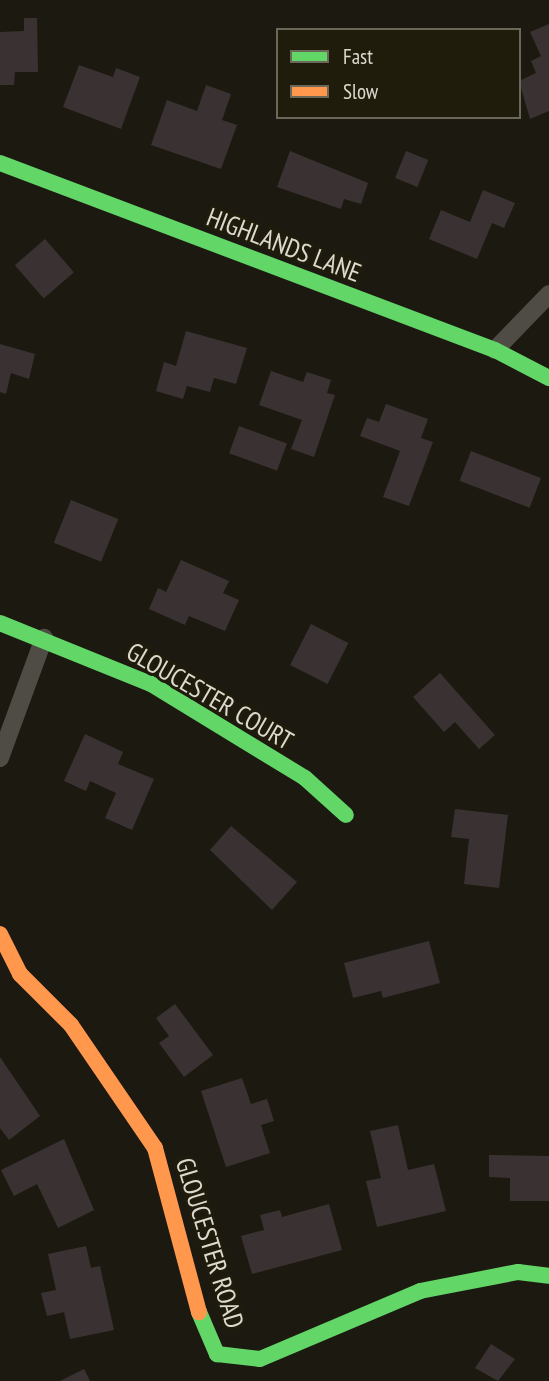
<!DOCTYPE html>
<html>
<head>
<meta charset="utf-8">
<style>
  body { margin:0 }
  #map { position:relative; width:549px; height:1381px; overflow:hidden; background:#1c1910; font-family:"PT Sans Narrow",sans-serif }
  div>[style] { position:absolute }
  .building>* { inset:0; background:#3a3232; transform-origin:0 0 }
  .street>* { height:18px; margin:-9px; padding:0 9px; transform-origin:9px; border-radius:9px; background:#4e4c45 }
  .fast>* { height:16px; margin:-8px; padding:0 8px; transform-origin:8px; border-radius:8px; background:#63d668 }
  .slow>* { height:16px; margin:-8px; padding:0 8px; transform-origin:8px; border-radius:8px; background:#ff974d }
  span { translate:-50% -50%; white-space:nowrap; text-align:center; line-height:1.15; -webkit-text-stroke:6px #201c0c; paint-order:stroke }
  .street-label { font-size:26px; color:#dcdacf }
  .legend { position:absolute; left:276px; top:28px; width:245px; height:91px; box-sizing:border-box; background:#201c0c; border:2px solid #6b685a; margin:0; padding:9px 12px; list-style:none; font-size:21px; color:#dcdacf }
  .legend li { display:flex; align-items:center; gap:14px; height:35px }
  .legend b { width:35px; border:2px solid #6b685a }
</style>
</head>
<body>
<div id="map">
  <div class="building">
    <div style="clip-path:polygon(24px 18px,37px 18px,38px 72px,15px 72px,14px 85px,0 85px,0 32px,24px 31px)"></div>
    <div style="clip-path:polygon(549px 24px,549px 111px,530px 119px,519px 81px,536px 73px,531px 61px,541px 56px,530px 32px)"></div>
    <div style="clip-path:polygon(79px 65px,113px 77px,116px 68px,140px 77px,121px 129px,63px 107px)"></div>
    <div style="clip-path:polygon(206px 85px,231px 94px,222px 120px,237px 125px,221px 169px,151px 145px,167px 100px,197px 111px)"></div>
    <div style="clip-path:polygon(290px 151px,368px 183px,361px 204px,344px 199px,341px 209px,277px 187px)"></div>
    <div style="left:406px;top:151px;width:24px;height:29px;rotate:22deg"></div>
    <div style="clip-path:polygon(483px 190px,515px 203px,504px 228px,492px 223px,477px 259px,429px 239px,441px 210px,470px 222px)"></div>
    <div style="left:45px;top:239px;width:44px;height:40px;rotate:49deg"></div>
    <div style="clip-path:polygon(186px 331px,247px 348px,236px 384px,214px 378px,210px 392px,187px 386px,183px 399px,156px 391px,164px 362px,176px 366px)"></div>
    <div style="clip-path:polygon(0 344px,35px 354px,29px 379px,11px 373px,6px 394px,0 392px)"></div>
    <div style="clip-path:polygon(271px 371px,303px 382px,307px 372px,331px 380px,327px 393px,335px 395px,314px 457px,291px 449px,302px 420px,259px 405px)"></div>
    <div style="clip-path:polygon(386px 404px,428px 419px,421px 438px,433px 442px,409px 506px,383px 497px,400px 451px,360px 436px,367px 418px,379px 422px)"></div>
    <div style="left:239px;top:426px;width:51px;height:29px;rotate:20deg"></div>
    <div style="left:471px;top:451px;width:75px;height:32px;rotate:21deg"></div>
    <div style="left:71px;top:500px;width:51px;height:46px;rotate:22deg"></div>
    <div style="clip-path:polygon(181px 560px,229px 581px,223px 593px,239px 600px,225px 631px,189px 616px,185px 625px,149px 609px,158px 588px,166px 592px)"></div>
    <div style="left:311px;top:624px;width:42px;height:46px;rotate:27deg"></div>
    <div style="clip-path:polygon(440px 673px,495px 735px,479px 749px,455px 722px,444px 732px,413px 697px)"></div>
    <div style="clip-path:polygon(85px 734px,123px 752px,118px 764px,154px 779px,132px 830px,105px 818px,116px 793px,90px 781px,86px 791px,64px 781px)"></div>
    <div style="clip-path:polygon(455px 809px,508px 815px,499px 888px,464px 884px,469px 839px,451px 837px)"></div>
    <div style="clip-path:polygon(231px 826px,297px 882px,272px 910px,210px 850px)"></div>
    <div style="clip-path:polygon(429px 941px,440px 983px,383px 998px,381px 991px,353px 998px,344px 963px)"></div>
    <div style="clip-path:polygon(175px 1004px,213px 1055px,184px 1077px,159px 1043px,169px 1036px,156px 1018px)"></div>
    <div style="clip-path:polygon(0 1057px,40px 1116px,9px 1140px,0 1128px)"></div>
    <div style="clip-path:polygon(242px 1078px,251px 1104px,267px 1099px,274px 1121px,261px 1125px,270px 1153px,226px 1167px,201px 1091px)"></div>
    <div style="clip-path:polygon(398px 1125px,408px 1170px,434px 1164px,446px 1211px,377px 1227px,366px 1181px,381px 1178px,370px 1131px)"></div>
    <div style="clip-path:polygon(64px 1139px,94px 1210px,58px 1228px,37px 1184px,14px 1196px,1px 1170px)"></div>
    <div style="clip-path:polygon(489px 1155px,549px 1156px,549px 1201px,510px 1201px,510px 1178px,489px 1177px)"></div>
    <div style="clip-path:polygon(329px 1204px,342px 1250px,252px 1274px,241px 1236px,264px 1230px,260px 1215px,280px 1210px,282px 1217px)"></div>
    <div style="clip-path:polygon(86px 1246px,91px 1268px,100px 1266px,114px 1330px,70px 1339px,64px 1312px,47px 1316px,41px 1293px,56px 1290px,48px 1254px)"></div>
    <div style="clip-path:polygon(491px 1344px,515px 1359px,498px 1381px,475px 1368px)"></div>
    <div style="clip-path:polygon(84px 1369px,90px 1381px,60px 1381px)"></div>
  </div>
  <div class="street">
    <div style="left:495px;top:350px;width:78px;rotate:-46deg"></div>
    <div style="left:0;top:758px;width:128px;rotate:-69.9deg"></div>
  </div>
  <div class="fast">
    <div style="left:0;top:163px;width:529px;rotate:20.7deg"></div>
    <div style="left:495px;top:350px;width:61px;rotate:27.4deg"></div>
    <div style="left:0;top:623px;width:163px;rotate:22deg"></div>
    <div style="left:151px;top:684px;width:180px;rotate:31.4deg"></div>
    <div style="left:305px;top:778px;width:55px;rotate:42.1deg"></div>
    <div style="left:199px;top:1312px;width:46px;rotate:66.8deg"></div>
    <div style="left:217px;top:1354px;width:43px;rotate:6.6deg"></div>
    <div style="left:260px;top:1359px;width:174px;rotate:-23deg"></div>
    <div style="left:420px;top:1291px;width:100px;rotate:-11deg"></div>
    <div style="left:518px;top:1272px;width:31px;rotate:7deg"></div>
  </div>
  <div class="slow">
    <div style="left:0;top:934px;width:45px;rotate:63.4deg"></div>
    <div style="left:20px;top:974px;width:72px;rotate:45deg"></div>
    <div style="left:71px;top:1025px;width:149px;rotate:55.7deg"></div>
    <div style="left:155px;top:1148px;width:170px;rotate:75deg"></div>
  </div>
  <div class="street-label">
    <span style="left:284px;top:245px;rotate:21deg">HIGHLANDS LANE</span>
    <span style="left:210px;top:696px;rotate:30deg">GLOUCESTER COURT</span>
    <span style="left:210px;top:1243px;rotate:73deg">GLOUCESTER ROAD</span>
  </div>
  <ul class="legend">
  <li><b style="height:9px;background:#63d668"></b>Fast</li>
  <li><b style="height:9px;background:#ff974d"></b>Slow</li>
  </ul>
</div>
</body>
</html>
